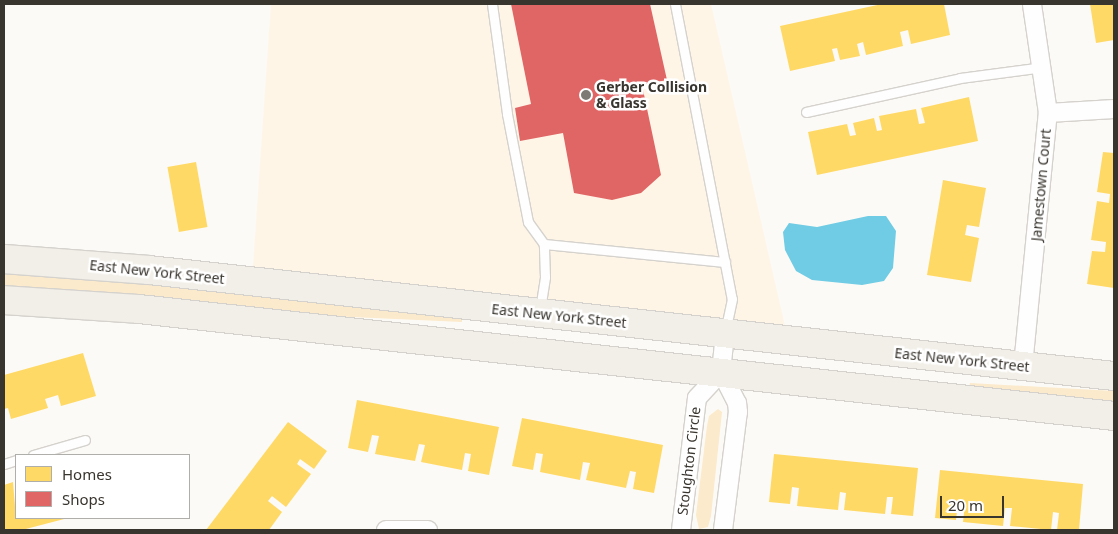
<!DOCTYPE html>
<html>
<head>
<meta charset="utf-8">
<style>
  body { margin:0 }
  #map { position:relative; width:1118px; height:534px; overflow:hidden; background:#fcfaf6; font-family:"Noto Sans",sans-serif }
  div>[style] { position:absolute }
  .built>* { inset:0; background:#fef5e7 }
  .green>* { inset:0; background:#fbeacb }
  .water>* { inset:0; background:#70cce4 }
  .homes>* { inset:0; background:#ffd966; transform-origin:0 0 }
  .shops>* { inset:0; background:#e06666 }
  .roads { filter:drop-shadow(1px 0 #d5d2cd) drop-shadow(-1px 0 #d5d2cd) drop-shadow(0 1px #d5d2cd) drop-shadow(0 -1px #d5d2cd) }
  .lane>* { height:9px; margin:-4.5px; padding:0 4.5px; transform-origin:4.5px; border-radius:4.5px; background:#fffefe }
  .street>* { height:18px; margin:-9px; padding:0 9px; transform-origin:9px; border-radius:9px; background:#fffefe }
  .primary>* { height:28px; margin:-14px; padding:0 14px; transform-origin:14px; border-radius:14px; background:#f2efe8 }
  .dots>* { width:14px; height:14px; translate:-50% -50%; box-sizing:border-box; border:2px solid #fff; border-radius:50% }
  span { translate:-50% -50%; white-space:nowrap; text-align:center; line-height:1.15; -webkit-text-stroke:5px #fff; paint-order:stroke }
  .poi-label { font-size:14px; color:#38342e; font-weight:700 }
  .left { translate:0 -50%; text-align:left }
  .street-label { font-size:14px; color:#38342e }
  .frame { position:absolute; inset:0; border:5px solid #38342e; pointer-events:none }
  .legend { position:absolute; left:15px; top:454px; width:175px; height:65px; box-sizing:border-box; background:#fff; border:1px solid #afaeab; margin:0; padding:6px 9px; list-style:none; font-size:15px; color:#38342e }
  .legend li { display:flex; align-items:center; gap:10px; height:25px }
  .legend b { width:25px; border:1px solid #afaeab }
  .scale { position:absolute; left:940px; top:496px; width:64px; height:22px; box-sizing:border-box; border:2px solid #38342e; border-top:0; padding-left:6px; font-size:15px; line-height:18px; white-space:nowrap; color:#38342e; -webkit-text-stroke:4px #fff; paint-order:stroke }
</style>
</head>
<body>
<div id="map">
  <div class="built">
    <div style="clip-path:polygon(271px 4px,711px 4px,785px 326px,253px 267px)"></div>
  </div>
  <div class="green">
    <div style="clip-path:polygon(4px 273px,85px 278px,462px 318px,462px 322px,308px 315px,75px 290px,4px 287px)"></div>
    <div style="clip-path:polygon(970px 383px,1114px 391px,1114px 404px,969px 388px)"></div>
    <div style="clip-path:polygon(718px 409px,722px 412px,711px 516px,708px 527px,699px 529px,696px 515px,707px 426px,709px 416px)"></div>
  </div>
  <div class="water">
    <div style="clip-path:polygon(868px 216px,886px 216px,896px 231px,893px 268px,884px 281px,862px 285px,812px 280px,796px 271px,785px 250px,783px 232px,789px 223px,817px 227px)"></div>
  </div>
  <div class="homes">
    <div style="clip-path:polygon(882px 4px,944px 4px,950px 35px,911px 44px,908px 30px,900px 32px,903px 46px,866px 55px,863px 42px,857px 44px,860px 56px,840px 60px,837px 48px,832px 49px,835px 61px,790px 71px,780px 26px)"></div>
    <div style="clip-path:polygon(1090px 4px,1114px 4px,1114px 40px,1096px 43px)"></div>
    <div style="clip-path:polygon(969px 97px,978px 141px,817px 175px,808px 132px,847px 124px,850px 136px,856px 135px,853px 123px,874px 118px,877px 131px,882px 130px,879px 116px,916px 109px,919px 124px,925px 123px,921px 108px)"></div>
    <div style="clip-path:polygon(1103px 152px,1114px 153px,1114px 288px,1087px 284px,1092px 251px,1105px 252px,1106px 242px,1091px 240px,1097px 201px,1109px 203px,1110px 194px,1097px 192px)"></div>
    <div style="left:196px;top:162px;width:66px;height:29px;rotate:80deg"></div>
    <div style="clip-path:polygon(943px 180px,986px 188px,979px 227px,967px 225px,965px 235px,979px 238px,971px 282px,927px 275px)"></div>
    <div style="clip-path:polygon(83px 353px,96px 396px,61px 406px,58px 395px,45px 399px,48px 408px,11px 419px,8px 408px,4px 409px,4px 375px)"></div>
    <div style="clip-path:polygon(357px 400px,499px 427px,489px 475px,468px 471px,471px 454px,465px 453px,462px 470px,421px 462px,425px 445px,419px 444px,415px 461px,375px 454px,379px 436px,372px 435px,368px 452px,348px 448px)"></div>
    <div style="clip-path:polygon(522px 418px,663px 445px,654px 493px,633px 489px,636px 472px,630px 471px,626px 488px,586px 480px,590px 463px,583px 462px,580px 480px,540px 472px,543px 454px,536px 453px,533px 470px,512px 466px)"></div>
    <div style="clip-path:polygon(288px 422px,327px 451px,314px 469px,300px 459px,297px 464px,311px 474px,286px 507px,272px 496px,268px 501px,282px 512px,269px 530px,206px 530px)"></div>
    <div style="clip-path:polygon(774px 454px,918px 468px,913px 516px,891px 514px,893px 497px,887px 497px,885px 514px,844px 510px,846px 493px,840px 492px,838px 510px,797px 506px,799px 488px,792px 487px,790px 504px,769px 502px)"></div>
    <div style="clip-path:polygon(940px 470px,1083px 484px,1079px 530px,1057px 530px,1059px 513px,1053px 512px,1051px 530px,1010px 526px,1012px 508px,1005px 508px,1003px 526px,963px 522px,965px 504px,958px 503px,956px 520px,935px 518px)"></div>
    <div style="clip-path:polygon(13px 482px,16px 518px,68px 518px,22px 530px,4px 530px,4px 485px)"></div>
  </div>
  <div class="shops">
    <div style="clip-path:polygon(511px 4px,650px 4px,667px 80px,642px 85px,661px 175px,641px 193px,612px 200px,574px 193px,563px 133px,520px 141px,515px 108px,531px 104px)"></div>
  </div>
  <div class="roads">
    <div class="lane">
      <div style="left:492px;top:4px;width:111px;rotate:82.2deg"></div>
      <div style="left:507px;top:114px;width:110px;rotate:79deg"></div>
      <div style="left:528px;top:222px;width:27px;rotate:54deg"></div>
      <div style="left:675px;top:4px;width:300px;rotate:79.1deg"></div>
      <div style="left:732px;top:299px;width:33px;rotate:102deg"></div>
      <div style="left:806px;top:112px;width:158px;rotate:-12.4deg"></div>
      <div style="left:960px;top:78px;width:84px;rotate:-7.5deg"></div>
      <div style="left:540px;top:309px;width:32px;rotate:-81deg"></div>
      <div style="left:545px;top:277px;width:33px;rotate:-92deg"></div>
      <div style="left:544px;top:244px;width:182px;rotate:5.7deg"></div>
      <div style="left:33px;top:455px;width:54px;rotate:-16.1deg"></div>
      <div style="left:4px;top:464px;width:13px;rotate:-18deg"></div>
    </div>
    <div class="street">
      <div style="left:1048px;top:113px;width:66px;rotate:-3.5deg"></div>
      <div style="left:1023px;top:366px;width:254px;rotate:-84.4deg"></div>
      <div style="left:1048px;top:113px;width:110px;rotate:-98.4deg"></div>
      <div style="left:386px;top:530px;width:42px"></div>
      <div style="left:681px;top:530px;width:133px;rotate:-83.1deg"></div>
      <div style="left:697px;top:398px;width:35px;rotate:-47deg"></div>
      <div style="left:723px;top:530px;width:119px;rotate:-82.8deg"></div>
      <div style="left:738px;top:412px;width:9px;rotate:-96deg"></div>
      <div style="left:737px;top:403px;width:35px;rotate:-117deg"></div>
      <div style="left:721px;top:372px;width:38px;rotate:-84deg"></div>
    </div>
    <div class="primary">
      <div style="left:4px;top:259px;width:145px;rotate:4.3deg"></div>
      <div style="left:149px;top:270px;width:971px;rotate:6.27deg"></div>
      <div style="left:4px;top:300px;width:135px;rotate:3.8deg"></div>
      <div style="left:139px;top:309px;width:981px;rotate:6.26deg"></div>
    </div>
  </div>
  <div class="dots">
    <div style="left:586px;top:95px;background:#7d7974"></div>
  </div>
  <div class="poi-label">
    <span class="left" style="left:596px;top:95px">Gerber Collision<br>&amp; Glass</span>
  </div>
  <div class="street-label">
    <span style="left:1041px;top:185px;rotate:-85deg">Jamestown Court</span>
    <span style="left:157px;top:272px;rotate:6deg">East New York Street</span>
    <span style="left:559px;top:316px;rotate:6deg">East New York Street</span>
    <span style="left:962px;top:360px;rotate:6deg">East New York Street</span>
    <span style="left:689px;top:461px;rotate:-83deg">Stoughton Circle</span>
  </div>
  <div class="frame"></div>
  <ul class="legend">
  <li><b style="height:14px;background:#ffd966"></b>Homes</li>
  <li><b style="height:14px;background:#e06666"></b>Shops</li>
  </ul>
  <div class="scale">20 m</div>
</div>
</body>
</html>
